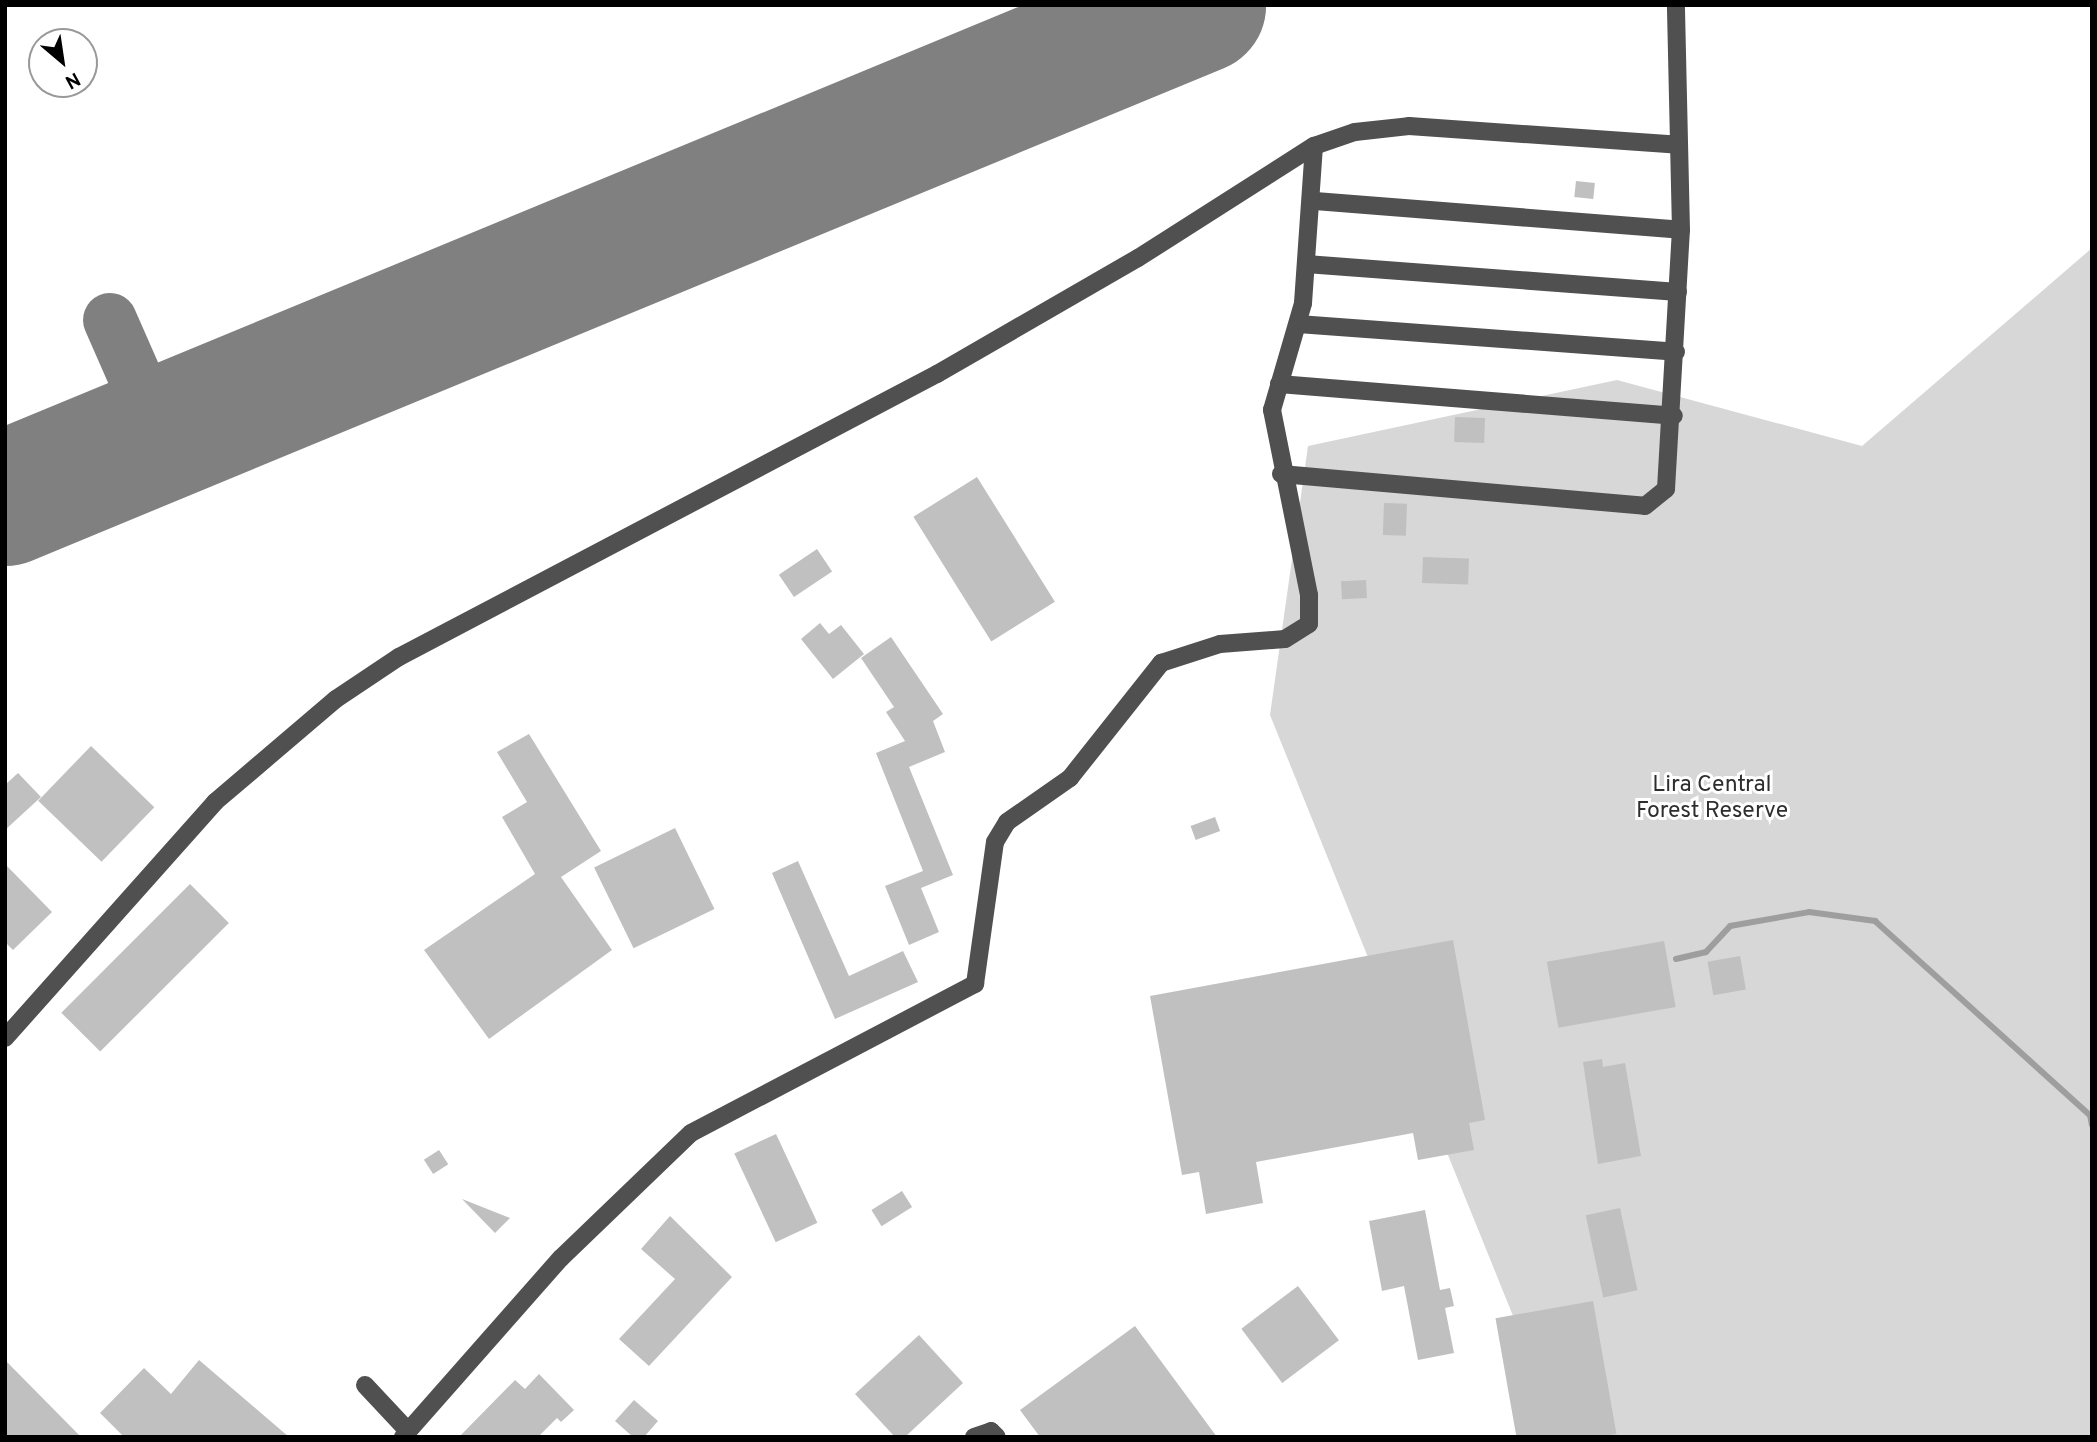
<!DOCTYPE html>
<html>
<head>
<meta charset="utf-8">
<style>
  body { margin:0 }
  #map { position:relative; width:2097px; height:1442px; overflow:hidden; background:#fff; font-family:Overpass,sans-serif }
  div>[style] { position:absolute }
  .green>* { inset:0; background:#d7d7d7 }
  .stream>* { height:6px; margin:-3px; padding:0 3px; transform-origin:3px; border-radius:3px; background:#9e9e9e }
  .taxiway>* { height:54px; margin:-27px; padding:0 27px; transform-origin:27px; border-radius:27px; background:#808080 }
  .runway>* { height:135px; margin:-67.5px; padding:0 67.5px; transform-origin:67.5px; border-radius:67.5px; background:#808080 }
  .building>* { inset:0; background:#c0c0c0; transform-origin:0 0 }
  .minor>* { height:18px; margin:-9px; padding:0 9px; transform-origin:9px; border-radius:9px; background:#505050 }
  span { translate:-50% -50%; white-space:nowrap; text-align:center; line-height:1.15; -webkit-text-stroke:6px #fff; paint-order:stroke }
  .park-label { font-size:23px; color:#2e2e2e }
  .frame { position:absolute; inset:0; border:7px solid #000; pointer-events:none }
  .north { position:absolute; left:28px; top:28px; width:70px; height:70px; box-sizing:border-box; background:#fff; border:2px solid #999; border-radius:50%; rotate:151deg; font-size:19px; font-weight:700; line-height:28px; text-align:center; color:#000 }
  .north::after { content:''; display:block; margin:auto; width:24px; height:32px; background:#000; clip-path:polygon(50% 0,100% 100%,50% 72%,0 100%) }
</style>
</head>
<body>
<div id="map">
  <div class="green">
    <div style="clip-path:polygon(2092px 248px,2092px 1437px,1562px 1437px,1270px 715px,1308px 446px,1617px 380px,1862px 446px)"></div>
  </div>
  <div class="stream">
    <div style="left:1676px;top:959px;width:31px;rotate:-13deg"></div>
    <div style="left:1706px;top:952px;width:35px;rotate:-47deg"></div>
    <div style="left:1730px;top:926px;width:80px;rotate:-10deg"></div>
    <div style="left:1809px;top:912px;width:67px;rotate:7.8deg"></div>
    <div style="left:1875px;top:921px;width:290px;rotate:42.1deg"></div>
    <div style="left:2090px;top:1115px;width:10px;rotate:79deg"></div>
  </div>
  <div class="taxiway">
    <div style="left:110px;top:320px;width:124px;rotate:66.3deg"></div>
  </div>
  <div class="runway">
    <div style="left:5px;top:498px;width:1291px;rotate:-22.45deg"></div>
  </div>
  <div class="building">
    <div style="left:1576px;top:181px;width:19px;height:16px;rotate:6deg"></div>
    <div style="left:1455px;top:417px;width:30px;height:25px;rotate:2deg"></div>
    <div style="left:977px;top:477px;width:147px;height:75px;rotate:58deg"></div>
    <div style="left:1384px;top:503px;width:23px;height:32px;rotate:2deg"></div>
    <div style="left:817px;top:549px;width:27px;height:46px;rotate:56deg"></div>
    <div style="left:1423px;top:557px;width:46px;height:26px;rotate:2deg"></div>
    <div style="left:1366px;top:580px;width:18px;height:25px;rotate:87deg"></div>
    <div style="clip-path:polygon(820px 623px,829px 634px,841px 625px,864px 654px,833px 679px,801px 639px)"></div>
    <div style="clip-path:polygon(891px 637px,943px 714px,933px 721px,945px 752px,909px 767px,953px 875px,921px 888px,939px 932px,909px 945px,885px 886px,923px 871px,876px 753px,905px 741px,886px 712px,894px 707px,861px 658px)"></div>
    <div style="clip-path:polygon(529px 734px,601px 851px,561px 877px,612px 950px,489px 1039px,424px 950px,535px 874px,502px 817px,527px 802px,497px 752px)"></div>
    <div style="left:91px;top:746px;width:88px;height:76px;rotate:44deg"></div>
    <div style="clip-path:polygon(18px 773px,41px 797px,5px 830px,5px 785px)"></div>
    <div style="left:1215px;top:817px;width:15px;height:26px;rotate:70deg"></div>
    <div style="left:675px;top:828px;width:90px;height:90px;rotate:64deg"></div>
    <div style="clip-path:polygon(798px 861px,849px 976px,903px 951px,918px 982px,835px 1019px,772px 873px)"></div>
    <div style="clip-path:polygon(5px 864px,52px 912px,13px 950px,5px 942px)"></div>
    <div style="left:190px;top:884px;width:55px;height:182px;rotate:45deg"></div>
    <div style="clip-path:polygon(1453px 940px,1485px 1120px,1469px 1123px,1474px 1150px,1418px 1160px,1413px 1133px,1256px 1162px,1263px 1203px,1206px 1214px,1199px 1172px,1182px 1175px,1150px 996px)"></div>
    <div style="left:1664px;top:941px;width:67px;height:119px;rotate:80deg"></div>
    <div style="left:1740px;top:956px;width:34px;height:33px;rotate:80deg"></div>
    <div style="clip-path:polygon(1602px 1059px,1603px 1067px,1625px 1063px,1641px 1156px,1598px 1164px,1583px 1062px)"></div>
    <div style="left:776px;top:1134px;width:98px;height:46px;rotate:65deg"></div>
    <div style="left:439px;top:1150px;width:17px;height:18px;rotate:57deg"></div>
    <div style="left:902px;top:1191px;width:19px;height:36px;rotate:58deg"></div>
    <div style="clip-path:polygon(462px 1199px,510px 1218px,495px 1233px)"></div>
    <div style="left:1620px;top:1208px;width:84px;height:35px;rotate:78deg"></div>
    <div style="clip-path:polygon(1425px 1210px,1440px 1290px,1450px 1288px,1454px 1306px,1445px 1308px,1454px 1353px,1418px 1360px,1404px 1286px,1382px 1291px,1369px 1221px)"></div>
    <div style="clip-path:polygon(670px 1216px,732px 1277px,649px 1366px,619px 1339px,675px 1279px,641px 1249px)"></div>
    <div style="left:1298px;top:1286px;width:68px;height:71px;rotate:53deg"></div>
    <div style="left:1593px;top:1301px;width:135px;height:99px;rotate:80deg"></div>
    <div style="clip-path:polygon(1135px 1326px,1217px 1437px,1040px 1437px,1020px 1410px)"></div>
    <div style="clip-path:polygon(919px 1335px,963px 1383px,905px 1437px,895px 1437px,855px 1394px)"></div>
    <div style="clip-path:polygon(5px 1360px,81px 1437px,5px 1437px)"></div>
    <div style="clip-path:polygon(199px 1360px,289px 1437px,124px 1437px,100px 1413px,144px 1368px,171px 1394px)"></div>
    <div style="clip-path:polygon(539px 1374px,574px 1410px,561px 1422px,557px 1418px,538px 1437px,459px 1437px,515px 1380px,525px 1389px)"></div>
    <div style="clip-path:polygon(634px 1400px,658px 1421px,644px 1437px,633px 1437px,615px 1421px)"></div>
  </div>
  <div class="minor">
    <div style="left:1315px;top:201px;width:367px;rotate:4.5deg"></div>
    <div style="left:1306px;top:264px;width:373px;rotate:4.3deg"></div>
    <div style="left:1298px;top:324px;width:379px;rotate:4.2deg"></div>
    <div style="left:1279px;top:384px;width:396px;rotate:4.6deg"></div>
    <div style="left:1281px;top:474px;width:365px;rotate:5deg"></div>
    <div style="left:1645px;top:506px;width:27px;rotate:-39deg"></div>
    <div style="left:1666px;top:489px;width:259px;rotate:-86.7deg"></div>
    <div style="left:1681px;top:230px;width:225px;rotate:-91.3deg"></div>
    <div style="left:5px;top:1038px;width:316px;rotate:-48.3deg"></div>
    <div style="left:215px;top:802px;width:159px;rotate:-40.4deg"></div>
    <div style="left:336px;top:699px;width:76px;rotate:-33.7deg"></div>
    <div style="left:399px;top:657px;width:608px;rotate:-27.75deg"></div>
    <div style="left:937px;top:374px;width:232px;rotate:-30deg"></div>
    <div style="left:1138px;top:258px;width:209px;rotate:-32.5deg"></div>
    <div style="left:1314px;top:146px;width:43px;rotate:-18.9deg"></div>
    <div style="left:1355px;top:132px;width:54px;rotate:-6.3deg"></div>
    <div style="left:1409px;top:126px;width:270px;rotate:4deg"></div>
    <div style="left:365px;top:1385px;width:63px;rotate:46.9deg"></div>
    <div style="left:403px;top:1437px;width:239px;rotate:-48.6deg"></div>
    <div style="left:561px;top:1258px;width:180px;rotate:-43.9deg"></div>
    <div style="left:691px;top:1133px;width:321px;rotate:-27.7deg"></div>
    <div style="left:975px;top:984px;width:143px;rotate:-82deg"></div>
    <div style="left:995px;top:842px;width:23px;rotate:-59deg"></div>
    <div style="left:1007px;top:822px;width:77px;rotate:-34.9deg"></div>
    <div style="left:1070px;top:778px;width:147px;rotate:-51.6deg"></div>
    <div style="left:1161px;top:663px;width:62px;rotate:-17.9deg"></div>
    <div style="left:1220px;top:644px;width:65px;rotate:-4.4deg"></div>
    <div style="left:1285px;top:639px;width:28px;rotate:-32deg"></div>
    <div style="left:1309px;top:624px;width:29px;rotate:-90deg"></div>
    <div style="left:1309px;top:595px;width:189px;rotate:-101.3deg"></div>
    <div style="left:1272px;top:410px;width:111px;rotate:-73.8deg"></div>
    <div style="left:1303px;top:303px;width:157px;rotate:-86deg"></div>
    <div style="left:974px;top:1437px;width:18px;rotate:-19deg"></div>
    <div style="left:991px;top:1431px;width:8px;rotate:45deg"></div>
  </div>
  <div class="park-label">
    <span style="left:1712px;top:799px">Lira Central<br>Forest Reserve</span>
  </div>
  <div class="frame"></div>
  <div class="north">N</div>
</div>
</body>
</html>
